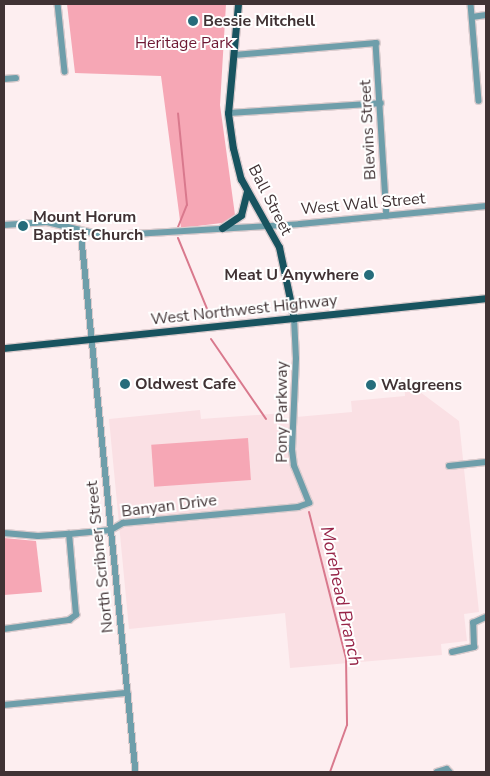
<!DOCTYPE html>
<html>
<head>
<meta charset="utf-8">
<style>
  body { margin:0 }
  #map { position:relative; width:490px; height:776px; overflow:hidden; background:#fdeef0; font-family:"Nunito Sans",sans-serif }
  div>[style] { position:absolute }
  .built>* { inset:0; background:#fae0e4 }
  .green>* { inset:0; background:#f6a7b5; transform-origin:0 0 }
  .stream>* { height:2px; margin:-1px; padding:0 1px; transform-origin:1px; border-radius:1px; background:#d9798d }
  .roads { filter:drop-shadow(1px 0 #dbccce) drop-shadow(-1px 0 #dbccce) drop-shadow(0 1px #dbccce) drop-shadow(0 -1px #dbccce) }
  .minor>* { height:5.5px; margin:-2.75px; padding:0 2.75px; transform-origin:2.75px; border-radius:2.75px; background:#6e9eaa }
  .major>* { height:7px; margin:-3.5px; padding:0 3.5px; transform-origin:3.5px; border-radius:3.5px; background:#18535f }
  .dots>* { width:14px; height:14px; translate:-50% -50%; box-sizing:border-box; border:2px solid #fff; border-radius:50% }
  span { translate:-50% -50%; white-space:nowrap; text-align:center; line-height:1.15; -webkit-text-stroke:4px #fff; paint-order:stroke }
  .poi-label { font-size:16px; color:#403234; font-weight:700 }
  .left { translate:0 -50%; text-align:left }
  .right { translate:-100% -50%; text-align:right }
  .park-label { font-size:16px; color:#6e1833 }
  .street-label { font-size:16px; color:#403234 }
  .water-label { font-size:18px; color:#972548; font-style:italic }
  .frame { position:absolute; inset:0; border:5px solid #403234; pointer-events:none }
</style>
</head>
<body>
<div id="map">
  <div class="built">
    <div style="clip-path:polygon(404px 380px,459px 421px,479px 612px,464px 614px,467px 641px,441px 644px,442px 655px,290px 668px,285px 613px,129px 629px,109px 419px,200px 410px,201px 419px,284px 413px,285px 418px,352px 412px,351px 401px,405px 396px)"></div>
  </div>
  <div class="green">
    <div style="clip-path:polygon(67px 4px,226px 4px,220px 105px,235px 215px,230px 222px,181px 228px,161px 76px,75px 73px)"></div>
    <div style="left:248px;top:438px;width:42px;height:97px;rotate:86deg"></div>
    <div style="clip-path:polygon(4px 538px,36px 541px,42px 592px,4px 595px)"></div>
  </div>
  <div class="stream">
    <div style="left:178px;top:227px;width:24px;rotate:-68deg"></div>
    <div style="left:187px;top:205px;width:92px;rotate:-95.6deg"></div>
    <div style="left:178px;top:238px;width:79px;rotate:67.7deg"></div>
    <div style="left:211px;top:339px;width:97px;rotate:55.5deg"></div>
    <div style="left:309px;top:512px;width:151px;rotate:75.8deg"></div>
    <div style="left:346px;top:658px;width:67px;rotate:89.1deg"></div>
    <div style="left:347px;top:725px;width:50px;rotate:109.9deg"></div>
  </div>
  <div class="roads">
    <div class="minor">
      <div style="left:58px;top:4px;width:68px;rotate:84.1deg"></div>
      <div style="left:471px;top:4px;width:97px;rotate:85.3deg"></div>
      <div style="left:472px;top:17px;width:14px;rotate:-8deg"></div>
      <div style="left:234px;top:55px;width:143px;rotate:-4.8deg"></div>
      <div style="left:376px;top:43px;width:173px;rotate:86.4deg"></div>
      <div style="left:4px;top:79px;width:12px;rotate:-5deg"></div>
      <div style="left:228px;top:113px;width:153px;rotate:-3.7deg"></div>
      <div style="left:4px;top:225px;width:43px;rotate:-4deg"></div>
      <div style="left:47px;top:222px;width:57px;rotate:13.3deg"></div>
      <div style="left:102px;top:235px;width:32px;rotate:-2deg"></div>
      <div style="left:134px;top:234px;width:166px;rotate:-3.4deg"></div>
      <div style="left:300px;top:224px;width:187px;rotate:-5.5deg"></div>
      <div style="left:81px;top:230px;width:545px;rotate:84.21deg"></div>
      <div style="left:449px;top:466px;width:37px;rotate:-6deg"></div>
      <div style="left:4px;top:533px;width:34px;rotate:5deg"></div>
      <div style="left:38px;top:536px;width:31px;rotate:-4deg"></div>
      <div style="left:69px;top:534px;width:42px;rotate:-5.4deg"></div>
      <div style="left:111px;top:530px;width:14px;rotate:-30deg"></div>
      <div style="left:123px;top:523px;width:176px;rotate:-5.2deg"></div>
      <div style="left:298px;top:507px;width:12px;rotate:-20deg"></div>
      <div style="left:309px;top:503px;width:40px;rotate:-112deg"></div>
      <div style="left:294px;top:466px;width:16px;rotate:-97deg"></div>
      <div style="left:292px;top:450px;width:91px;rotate:-87.5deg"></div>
      <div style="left:296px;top:359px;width:41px;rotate:-92.8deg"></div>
      <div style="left:4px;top:629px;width:66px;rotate:-7.9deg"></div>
      <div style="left:69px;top:620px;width:9px;rotate:-36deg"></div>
      <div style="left:76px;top:615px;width:81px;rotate:-94.9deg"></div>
      <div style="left:452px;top:652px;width:23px;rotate:-13deg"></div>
      <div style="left:474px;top:647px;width:24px;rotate:-92deg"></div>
      <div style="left:473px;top:623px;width:14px;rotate:-25deg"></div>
      <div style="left:4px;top:705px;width:124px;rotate:-5.6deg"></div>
      <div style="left:437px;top:772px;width:10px;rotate:-17deg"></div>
      <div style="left:447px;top:769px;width:4px;rotate:45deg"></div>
    </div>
    <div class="major">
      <div style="left:238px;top:4px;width:109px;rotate:95.2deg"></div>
      <div style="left:228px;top:113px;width:35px;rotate:82deg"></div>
      <div style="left:233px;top:148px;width:32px;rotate:76deg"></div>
      <div style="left:241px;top:179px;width:78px;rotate:60.8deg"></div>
      <div style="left:279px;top:247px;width:73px;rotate:78.1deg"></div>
      <div style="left:222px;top:228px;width:23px;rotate:-34deg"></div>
      <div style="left:241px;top:215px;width:25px;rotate:-76deg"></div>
      <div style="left:4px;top:348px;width:485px;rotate:-5.9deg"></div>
    </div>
  </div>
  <div class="dots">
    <div style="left:193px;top:21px;background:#266c7b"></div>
    <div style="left:23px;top:226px;background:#266c7b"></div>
    <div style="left:369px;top:275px;background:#266c7b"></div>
    <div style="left:125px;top:384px;background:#266c7b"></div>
    <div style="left:371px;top:385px;background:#266c7b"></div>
  </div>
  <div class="poi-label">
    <span class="left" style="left:203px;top:21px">Bessie Mitchell</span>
    <span class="left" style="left:33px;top:226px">Mount Horum<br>Baptist Church</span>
    <span class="right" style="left:359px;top:275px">Meat U Anywhere</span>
    <span class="left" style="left:135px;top:384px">Oldwest Cafe</span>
    <span class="left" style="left:381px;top:385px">Walgreens</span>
  </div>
  <div class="park-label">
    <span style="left:184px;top:43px">Heritage Park</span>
  </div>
  <div class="street-label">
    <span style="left:368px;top:130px;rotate:-93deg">Blevins Street</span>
    <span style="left:270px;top:200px;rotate:63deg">Ball Street</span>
    <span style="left:363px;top:204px;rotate:-5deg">West Wall Street</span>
    <span style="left:244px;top:310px;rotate:-6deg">West Northwest Highway</span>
    <span style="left:282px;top:412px;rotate:-90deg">Pony Parkway</span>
    <span style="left:169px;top:506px;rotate:-7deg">Banyan Drive</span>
    <span style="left:100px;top:557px;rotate:-96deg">North Scribner Street</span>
  </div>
  <div class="water-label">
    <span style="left:341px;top:596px;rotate:78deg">Morehead Branch</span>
  </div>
  <div class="frame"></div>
</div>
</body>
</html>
